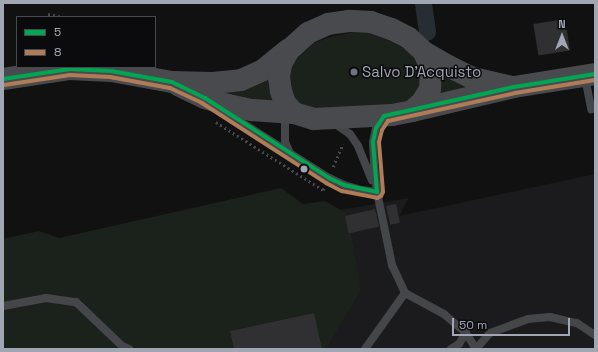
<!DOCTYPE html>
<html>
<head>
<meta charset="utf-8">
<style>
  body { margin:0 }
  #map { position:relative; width:598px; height:352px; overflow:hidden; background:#111; font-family:"Space Grotesk",sans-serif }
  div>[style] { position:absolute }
  .built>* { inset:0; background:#1b1b1d }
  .green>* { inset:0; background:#1b211b }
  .canal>* { height:17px; margin:-8.5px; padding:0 8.5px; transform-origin:8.5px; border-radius:8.5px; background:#262e34 }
  .building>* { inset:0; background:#303032; transform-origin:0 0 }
  .path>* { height:2.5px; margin-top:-1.25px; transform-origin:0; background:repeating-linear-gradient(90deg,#47484c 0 2px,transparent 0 5px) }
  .lane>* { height:8px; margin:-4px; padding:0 4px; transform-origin:4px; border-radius:4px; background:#45464a }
  .secondary>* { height:22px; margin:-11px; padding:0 11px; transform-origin:11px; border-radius:11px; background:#494a4e }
  .bus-1>* { height:4px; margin:-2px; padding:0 2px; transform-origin:2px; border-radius:2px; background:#00a651 }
  .bus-2>* { height:4px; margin:-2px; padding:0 2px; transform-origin:2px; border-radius:2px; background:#b07c57 }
  .dots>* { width:11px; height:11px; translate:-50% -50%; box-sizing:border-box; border:2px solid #0b0b0d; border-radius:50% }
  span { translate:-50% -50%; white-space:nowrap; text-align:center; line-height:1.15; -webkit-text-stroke:3px #0b0b0d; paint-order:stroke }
  .poi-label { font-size:15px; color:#a1a6b3 }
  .left { translate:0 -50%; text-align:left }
  .frame { position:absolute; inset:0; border:4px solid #a1a6b3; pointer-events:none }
  .legend { position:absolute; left:16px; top:16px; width:140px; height:52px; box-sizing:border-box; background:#0b0b0d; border:1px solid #47494f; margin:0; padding:5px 7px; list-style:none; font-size:12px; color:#a1a6b3 }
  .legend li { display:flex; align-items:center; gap:8px; height:20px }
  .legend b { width:20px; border:1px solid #47494f }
  .north { position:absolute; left:542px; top:16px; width:40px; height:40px; -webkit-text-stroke:3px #0b0b0d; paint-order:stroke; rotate:0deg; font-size:11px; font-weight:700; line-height:16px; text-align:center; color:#a1a6b3 }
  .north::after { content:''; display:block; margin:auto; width:14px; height:18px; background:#a1a6b3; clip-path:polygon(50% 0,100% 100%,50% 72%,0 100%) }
  .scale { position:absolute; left:452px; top:318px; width:118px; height:18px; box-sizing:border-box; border:2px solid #a1a6b3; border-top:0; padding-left:5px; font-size:12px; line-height:14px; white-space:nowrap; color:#a1a6b3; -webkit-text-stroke:3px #0b0b0d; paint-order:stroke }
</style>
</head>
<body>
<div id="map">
  <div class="built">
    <div style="clip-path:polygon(595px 174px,595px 349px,3px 349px,271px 222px,409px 198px,399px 216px)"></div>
  </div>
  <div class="green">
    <div style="clip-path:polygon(354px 32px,366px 32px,390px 41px,405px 49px,415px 58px,421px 67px,421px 76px,418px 91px,402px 106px,317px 109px,301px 105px,290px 94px,289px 69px,294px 61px,314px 43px,329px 37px)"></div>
    <div style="clip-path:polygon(436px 67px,486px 89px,433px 97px)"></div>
    <div style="clip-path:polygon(271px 73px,274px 104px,218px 95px)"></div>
    <div style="clip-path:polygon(281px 188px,303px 204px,325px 201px,347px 214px,345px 217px,349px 232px,351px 234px,361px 290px,326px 349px,322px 349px,314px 315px,312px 313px,233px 330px,230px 333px,234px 349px,3px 349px,3px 239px,39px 231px,59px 238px)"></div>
  </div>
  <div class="canal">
    <div style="left:423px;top:3px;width:29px;rotate:82deg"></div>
  </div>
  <div class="building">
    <div style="left:565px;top:19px;width:32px;height:32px;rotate:81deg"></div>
    <div style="left:396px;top:204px;width:19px;height:10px;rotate:78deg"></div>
    <div style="left:375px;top:209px;width:18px;height:31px;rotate:77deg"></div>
    <div style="clip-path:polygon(314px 313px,322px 349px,234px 349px,230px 331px)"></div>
  </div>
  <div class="path">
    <div style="left:48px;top:14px;width:15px;rotate:11deg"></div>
    <div style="left:216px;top:122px;width:127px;rotate:32.4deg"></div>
    <div style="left:323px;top:190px;width:2px;rotate:-63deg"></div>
    <div style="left:333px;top:167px;width:25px;rotate:-67deg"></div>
  </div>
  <div class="lane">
    <div style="left:585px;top:77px;width:33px;rotate:79deg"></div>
    <div style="left:227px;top:113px;width:121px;rotate:32.5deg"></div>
    <div style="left:329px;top:178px;width:17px;rotate:25deg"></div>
    <div style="left:344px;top:185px;width:19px;rotate:16deg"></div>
    <div style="left:362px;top:190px;width:15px;rotate:8deg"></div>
    <div style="left:285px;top:114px;width:28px;rotate:90deg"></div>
    <div style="left:285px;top:142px;width:12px;rotate:66deg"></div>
    <div style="left:383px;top:118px;width:12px;rotate:125deg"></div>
    <div style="left:376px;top:128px;width:14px;rotate:102deg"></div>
    <div style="left:373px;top:142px;width:22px;rotate:87deg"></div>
    <div style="left:374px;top:164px;width:28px;rotate:84deg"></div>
    <div style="left:377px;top:192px;width:75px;rotate:78.4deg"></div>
    <div style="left:392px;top:265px;width:31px;rotate:65deg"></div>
    <div style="left:405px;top:293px;width:44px;rotate:28.3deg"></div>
    <div style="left:444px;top:314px;width:29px;rotate:41deg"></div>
    <div style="left:466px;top:333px;width:19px;rotate:58deg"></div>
    <div style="left:334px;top:123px;width:19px;rotate:35deg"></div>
    <div style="left:350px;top:134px;width:14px;rotate:56deg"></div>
    <div style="left:358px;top:146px;width:37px;rotate:68deg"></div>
    <div style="left:3px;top:306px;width:44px;rotate:-10.5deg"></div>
    <div style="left:46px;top:298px;width:30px;rotate:8deg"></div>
    <div style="left:76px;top:302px;width:64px;rotate:43.7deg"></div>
    <div style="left:122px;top:346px;width:8px;rotate:23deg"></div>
    <div style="left:365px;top:349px;width:69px;rotate:-54.5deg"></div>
    <div style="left:451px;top:349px;width:9px;rotate:-32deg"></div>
    <div style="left:459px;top:344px;width:13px;rotate:-58deg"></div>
    <div style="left:476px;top:349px;width:21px;rotate:-49deg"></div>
    <div style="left:490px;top:333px;width:40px;rotate:-20.2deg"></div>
    <div style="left:528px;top:319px;width:22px;rotate:-5deg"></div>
    <div style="left:550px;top:317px;width:28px;rotate:13deg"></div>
    <div style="left:577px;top:323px;width:22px;rotate:34deg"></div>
  </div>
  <div class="secondary">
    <div style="left:424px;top:52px;width:28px;rotate:30deg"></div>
    <div style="left:448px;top:66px;width:28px;rotate:26deg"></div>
    <div style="left:473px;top:78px;width:37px;rotate:13deg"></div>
    <div style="left:3px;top:79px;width:68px;rotate:-8.5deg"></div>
    <div style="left:70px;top:69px;width:41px;rotate:2.8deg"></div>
    <div style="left:111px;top:71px;width:62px;rotate:10.2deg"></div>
    <div style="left:172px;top:82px;width:41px;rotate:1.4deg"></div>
    <div style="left:213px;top:83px;width:28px;rotate:-6deg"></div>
    <div style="left:241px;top:80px;width:24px;rotate:-24deg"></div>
    <div style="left:263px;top:70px;width:32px;rotate:-39deg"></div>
    <div style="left:178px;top:85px;width:30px;rotate:26deg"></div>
    <div style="left:205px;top:98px;width:24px;rotate:17deg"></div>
    <div style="left:228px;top:105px;width:25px;rotate:12deg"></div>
    <div style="left:252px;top:110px;width:42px;rotate:4.1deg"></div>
    <div style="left:412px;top:111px;width:13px;rotate:-42deg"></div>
    <div style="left:422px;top:102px;width:15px;rotate:-58deg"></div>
    <div style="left:430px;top:89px;width:21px;rotate:-87deg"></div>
    <div style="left:431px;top:68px;width:17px;rotate:-114deg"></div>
    <div style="left:424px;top:52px;width:21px;rotate:-137deg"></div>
    <div style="left:409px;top:38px;width:20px;rotate:-153deg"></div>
    <div style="left:391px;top:29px;width:21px;rotate:-161deg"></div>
    <div style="left:371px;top:22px;width:22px;rotate:-177deg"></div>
    <div style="left:349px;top:21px;width:21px;rotate:172deg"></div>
    <div style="left:328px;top:24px;width:22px;rotate:156deg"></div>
    <div style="left:308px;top:33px;width:25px;rotate:138deg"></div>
    <div style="left:289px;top:50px;width:16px;rotate:120deg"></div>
    <div style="left:281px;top:64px;width:13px;rotate:99deg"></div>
    <div style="left:279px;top:77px;width:14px;rotate:82deg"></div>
    <div style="left:281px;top:91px;width:13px;rotate:72deg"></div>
    <div style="left:285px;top:103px;width:13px;rotate:48deg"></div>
    <div style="left:294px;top:113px;width:21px;rotate:17deg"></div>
    <div style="left:314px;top:119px;width:78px;rotate:-2.9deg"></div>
    <div style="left:392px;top:115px;width:20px;rotate:-11deg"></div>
    <div style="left:412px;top:111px;width:105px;rotate:-13.2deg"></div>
    <div style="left:514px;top:87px;width:82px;rotate:-9.1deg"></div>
  </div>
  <div class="bus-1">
    <div style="left:3px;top:79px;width:68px;rotate:-8.5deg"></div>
    <div style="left:70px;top:69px;width:41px;rotate:2.8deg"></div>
    <div style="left:111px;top:71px;width:62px;rotate:10.2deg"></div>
    <div style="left:172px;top:82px;width:37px;rotate:26deg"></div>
    <div style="left:205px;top:98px;width:148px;rotate:32.8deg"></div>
    <div style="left:329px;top:178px;width:17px;rotate:25deg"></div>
    <div style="left:344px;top:185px;width:34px;rotate:12deg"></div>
    <div style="left:377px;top:192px;width:50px;rotate:-94.6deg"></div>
    <div style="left:373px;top:142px;width:14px;rotate:-78deg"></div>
    <div style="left:376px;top:128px;width:14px;rotate:-56deg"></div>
    <div style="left:384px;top:116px;width:133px;rotate:-12.6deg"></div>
    <div style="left:514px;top:87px;width:82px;rotate:-9.1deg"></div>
  </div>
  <div class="bus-2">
    <div style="left:4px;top:85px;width:67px;rotate:-8.6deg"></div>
    <div style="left:70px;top:75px;width:40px;rotate:2.9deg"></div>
    <div style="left:110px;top:77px;width:61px;rotate:10.4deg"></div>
    <div style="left:170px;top:88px;width:35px;rotate:25deg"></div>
    <div style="left:202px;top:103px;width:148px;rotate:32.8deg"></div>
    <div style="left:326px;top:183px;width:18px;rotate:27deg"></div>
    <div style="left:342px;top:191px;width:36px;rotate:11deg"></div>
    <div style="left:377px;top:198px;width:4px;rotate:-27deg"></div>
    <div style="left:381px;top:196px;width:4px;rotate:-63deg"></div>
    <div style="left:383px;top:192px;width:50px;rotate:-94.6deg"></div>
    <div style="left:379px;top:142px;width:12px;rotate:-76deg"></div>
    <div style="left:382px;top:130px;width:11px;rotate:-56deg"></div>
    <div style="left:388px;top:121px;width:130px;rotate:-12.4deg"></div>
    <div style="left:515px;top:93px;width:81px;rotate:-9.2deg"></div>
  </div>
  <div class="dots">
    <div style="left:354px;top:72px;background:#6f727a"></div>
    <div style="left:304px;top:169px;background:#a1a6b3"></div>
  </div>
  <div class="poi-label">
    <span class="left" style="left:362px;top:72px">Salvo D'Acquisto</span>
  </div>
  <div class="frame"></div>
  <ul class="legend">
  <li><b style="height:5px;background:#00a651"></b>5</li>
  <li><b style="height:5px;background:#b07c57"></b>8</li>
  </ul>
  <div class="north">N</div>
  <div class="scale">50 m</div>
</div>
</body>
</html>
